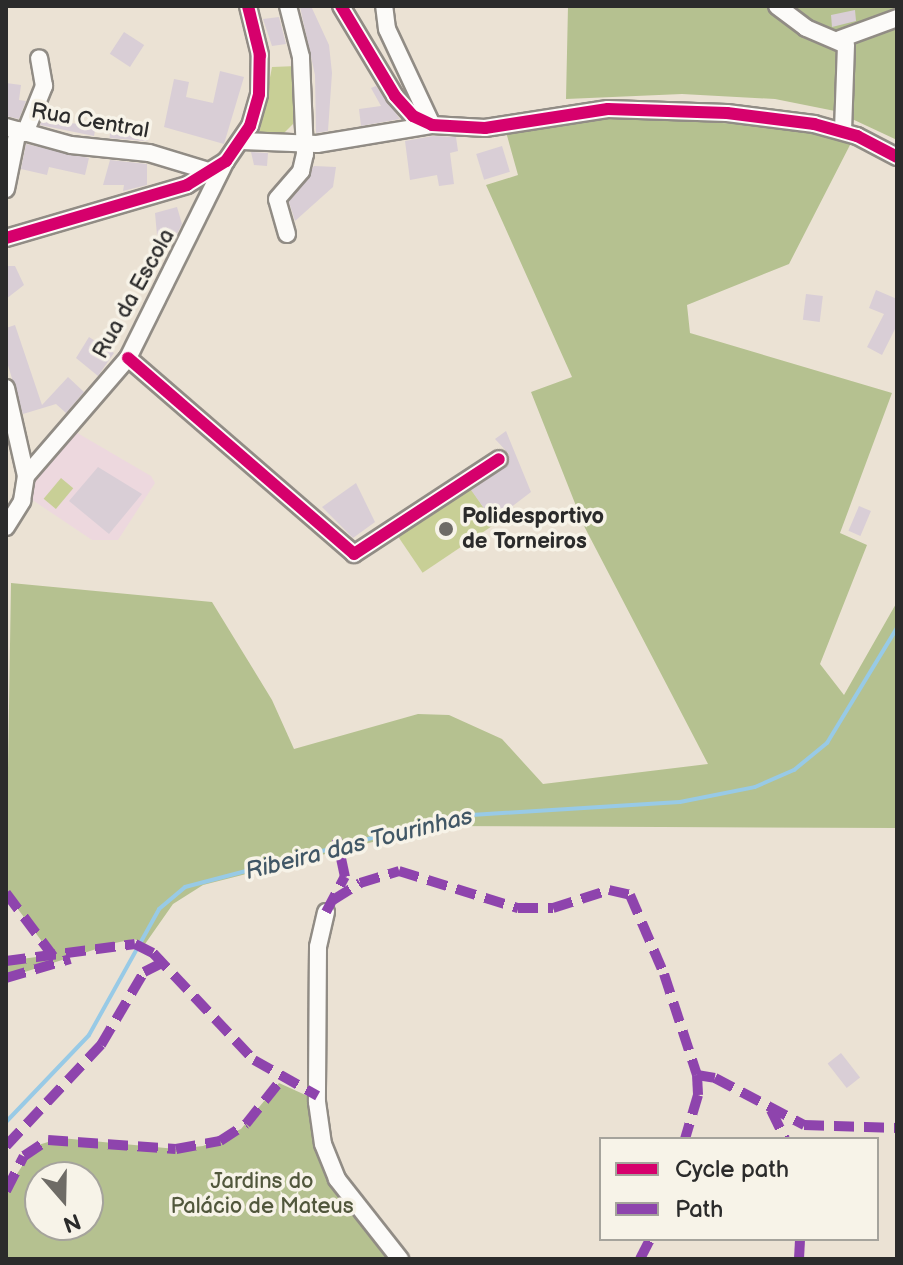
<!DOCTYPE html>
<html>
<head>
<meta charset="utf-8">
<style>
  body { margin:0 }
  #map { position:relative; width:903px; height:1265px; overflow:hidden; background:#ebe2d4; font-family:"Balsamiq Sans",sans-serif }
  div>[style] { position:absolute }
  .built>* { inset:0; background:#edd8de }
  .green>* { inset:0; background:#c8cf96; transform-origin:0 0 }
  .forest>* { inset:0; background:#b5c190 }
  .stream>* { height:4px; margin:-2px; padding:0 2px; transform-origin:2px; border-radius:2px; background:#98cae6 }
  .building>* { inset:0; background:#d9ced6; transform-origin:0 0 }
  .roads { filter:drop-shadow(2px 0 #918c85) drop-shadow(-2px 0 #918c85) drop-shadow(0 2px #918c85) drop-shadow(0 -2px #918c85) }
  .minor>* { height:16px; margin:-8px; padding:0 8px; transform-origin:8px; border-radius:8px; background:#fcfbf9 }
  .quiet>* { height:10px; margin-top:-5px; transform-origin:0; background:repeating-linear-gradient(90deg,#8e44ad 0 20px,transparent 0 30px) }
  .cycleway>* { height:12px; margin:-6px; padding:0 6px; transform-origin:6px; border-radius:6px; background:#d6006c }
  .dots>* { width:22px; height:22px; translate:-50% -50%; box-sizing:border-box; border:4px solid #f7f3e8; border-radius:50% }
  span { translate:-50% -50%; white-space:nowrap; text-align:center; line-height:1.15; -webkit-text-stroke:7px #f7f3e8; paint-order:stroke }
  .street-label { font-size:22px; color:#2b2b2b }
  .poi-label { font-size:22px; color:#2b2b2b; font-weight:700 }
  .left { translate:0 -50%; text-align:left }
  .park-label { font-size:22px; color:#51573c }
  .water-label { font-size:24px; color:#415766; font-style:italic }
  .frame { position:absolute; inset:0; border:8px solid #2b2b2b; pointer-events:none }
  .legend { position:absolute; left:599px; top:1137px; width:280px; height:104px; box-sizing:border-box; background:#f7f3e8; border:2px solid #a5a39c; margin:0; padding:10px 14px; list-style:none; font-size:24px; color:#2b2b2b }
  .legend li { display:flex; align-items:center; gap:16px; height:40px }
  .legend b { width:40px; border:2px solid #a5a39c }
  .north { position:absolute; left:24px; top:1161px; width:80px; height:80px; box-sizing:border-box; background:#f7f3e8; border:2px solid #a5a39c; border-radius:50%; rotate:160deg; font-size:22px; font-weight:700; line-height:32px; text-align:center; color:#2b2b2b }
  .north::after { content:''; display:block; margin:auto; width:28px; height:36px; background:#6e6b66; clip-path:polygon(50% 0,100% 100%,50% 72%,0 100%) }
</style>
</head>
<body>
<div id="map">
  <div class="built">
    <div style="clip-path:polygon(74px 431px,151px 476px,155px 483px,118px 540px,92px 540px,28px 497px,32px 480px)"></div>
  </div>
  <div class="green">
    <div style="clip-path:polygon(297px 66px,293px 124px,282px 135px,259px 135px,272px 67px)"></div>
    <div style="left:61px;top:478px;width:16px;height:27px;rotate:40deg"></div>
    <div style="left:469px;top:486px;width:46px;height:87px;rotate:56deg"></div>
  </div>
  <div class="forest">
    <div style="clip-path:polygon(568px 6px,897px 6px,897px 140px,835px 111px,775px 99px,682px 94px,566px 99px)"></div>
    <div style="clip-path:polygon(604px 116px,787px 127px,851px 143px,789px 264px,687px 305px,690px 333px,892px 393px,840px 533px,867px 545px,820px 664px,844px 695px,897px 602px,897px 828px,436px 826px,203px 885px,173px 904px,145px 944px,134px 939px,115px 943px,6px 978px,6px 961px,52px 955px,6px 893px,11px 583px,212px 602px,272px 700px,294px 749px,418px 714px,449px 715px,502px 739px,543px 784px,708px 764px,584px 526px,531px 392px,572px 377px,486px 185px,518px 175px,506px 132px)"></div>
    <div style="clip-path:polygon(evenodd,279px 1083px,312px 1098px,321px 1166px,389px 1259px,6px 1259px,6px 1191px,35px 1146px,61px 1138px,176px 1149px,203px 1146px,241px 1129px,279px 1083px,40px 1177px,88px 1177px,88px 1225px,40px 1225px,40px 1177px)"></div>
  </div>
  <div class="stream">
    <div style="left:6px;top:1122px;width:120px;rotate:-46.3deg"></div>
    <div style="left:89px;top:1035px;width:144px;rotate:-60.9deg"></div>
    <div style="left:159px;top:909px;width:34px;rotate:-40deg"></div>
    <div style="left:185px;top:887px;width:280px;rotate:-14.7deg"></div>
    <div style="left:456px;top:816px;width:224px;rotate:-3.6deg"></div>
    <div style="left:680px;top:802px;width:76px;rotate:-11.3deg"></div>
    <div style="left:755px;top:787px;width:43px;rotate:-23.6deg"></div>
    <div style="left:794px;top:770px;width:43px;rotate:-39.3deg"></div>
    <div style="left:827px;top:743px;width:135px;rotate:-58.7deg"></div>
  </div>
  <div class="building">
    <div style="clip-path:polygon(305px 6px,311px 6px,329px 45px,332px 73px,328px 131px,316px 133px,315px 75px,300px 7px)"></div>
    <div style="clip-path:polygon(855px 10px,856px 21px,832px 27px,831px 15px)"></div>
    <div style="clip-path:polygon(279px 17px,286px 44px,272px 46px,263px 19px)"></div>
    <div style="left:124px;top:32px;width:24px;height:26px;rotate:33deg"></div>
    <div style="clip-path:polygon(220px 71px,244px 77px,224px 144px,164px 127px,174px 79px,189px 82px,186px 97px,213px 103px)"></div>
    <div style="clip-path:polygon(6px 83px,21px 85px,19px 100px,26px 101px,19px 119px,6px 116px)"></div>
    <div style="clip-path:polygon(376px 86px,400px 119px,361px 126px,359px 109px,381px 106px,371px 88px)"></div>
    <div style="clip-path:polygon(47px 108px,61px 112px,60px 118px,68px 123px,96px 125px,94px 136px,40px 125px)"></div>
    <div style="left:111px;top:122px;width:38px;height:16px;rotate:5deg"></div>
    <div style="clip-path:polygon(433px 136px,456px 137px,458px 151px,450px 153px,454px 184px,439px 186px,437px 175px,410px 180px,405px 141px)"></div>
    <div style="clip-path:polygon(26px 144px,89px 158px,85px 175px,49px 167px,47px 175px,21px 169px)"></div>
    <div style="left:502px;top:146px;width:27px;height:27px;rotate:73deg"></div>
    <div style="clip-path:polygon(251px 152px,268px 153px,267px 166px,254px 165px)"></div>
    <div style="clip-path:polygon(110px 160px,147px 164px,147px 185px,123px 191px,124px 185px,103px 185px)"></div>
    <div style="clip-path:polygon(314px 166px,336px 167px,333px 187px,295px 221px,289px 202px)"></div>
    <div style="clip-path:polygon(177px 207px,182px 224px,176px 236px,165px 240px,163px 233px,157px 235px,155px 213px)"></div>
    <div style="clip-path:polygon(6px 266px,15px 266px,24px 285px,6px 299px)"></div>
    <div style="clip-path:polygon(876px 290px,897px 299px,897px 325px,882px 355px,867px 347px,884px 314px,869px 308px)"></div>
    <div style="left:806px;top:294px;width:17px;height:26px;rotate:7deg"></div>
    <div style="clip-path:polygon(15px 325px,42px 405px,68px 377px,84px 392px,66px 413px,56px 404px,23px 414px,6px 359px,6px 328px)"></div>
    <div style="clip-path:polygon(89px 337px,114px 353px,98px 376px,76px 358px)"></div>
    <div style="clip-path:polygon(506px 431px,531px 492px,493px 521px,471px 490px,508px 465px,509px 454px,495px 439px)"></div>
    <div style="clip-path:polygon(98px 467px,142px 494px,109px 534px,69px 501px)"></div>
    <div style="clip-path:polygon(356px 483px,375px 522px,353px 538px,322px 507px)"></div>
    <div style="left:859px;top:506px;width:13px;height:27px;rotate:23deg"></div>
    <div style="left:841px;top:1053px;width:31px;height:17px;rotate:52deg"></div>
  </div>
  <div class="roads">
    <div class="minor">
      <div style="left:341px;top:6px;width:105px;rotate:59deg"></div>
      <div style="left:395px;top:96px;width:27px;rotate:48deg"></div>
      <div style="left:413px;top:116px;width:21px;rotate:25deg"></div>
      <div style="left:432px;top:125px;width:53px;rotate:3.2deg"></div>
      <div style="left:485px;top:128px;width:124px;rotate:-8.8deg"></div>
      <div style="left:608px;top:109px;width:119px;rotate:1.9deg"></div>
      <div style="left:727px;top:113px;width:88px;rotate:7.2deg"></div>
      <div style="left:814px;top:124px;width:45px;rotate:15.6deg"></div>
      <div style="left:857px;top:136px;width:45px;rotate:27.7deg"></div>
      <div style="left:777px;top:6px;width:36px;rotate:37deg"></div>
      <div style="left:806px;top:28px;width:43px;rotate:23deg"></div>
      <div style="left:846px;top:45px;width:86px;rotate:92deg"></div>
      <div style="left:840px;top:39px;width:61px;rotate:-20.2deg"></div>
      <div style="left:6px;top:127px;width:67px;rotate:15.5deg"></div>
      <div style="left:71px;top:145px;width:78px;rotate:5.9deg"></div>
      <div style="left:149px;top:153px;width:66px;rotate:16.8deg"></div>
      <div style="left:25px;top:133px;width:51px;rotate:-68deg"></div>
      <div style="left:44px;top:86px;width:28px;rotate:-100deg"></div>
      <div style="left:242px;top:141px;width:75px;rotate:2.3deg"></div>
      <div style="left:317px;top:144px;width:117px;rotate:-9.4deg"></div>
      <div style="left:432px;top:125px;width:106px;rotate:-115.1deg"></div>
      <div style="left:387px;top:29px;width:23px;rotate:-97deg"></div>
      <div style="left:6px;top:189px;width:60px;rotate:-78.5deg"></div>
      <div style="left:287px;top:234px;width:36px;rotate:-106deg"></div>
      <div style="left:277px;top:199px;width:37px;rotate:-49deg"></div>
      <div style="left:301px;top:171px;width:17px;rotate:-77deg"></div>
      <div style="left:305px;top:154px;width:97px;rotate:-92.4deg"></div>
      <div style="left:301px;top:57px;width:53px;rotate:-104.3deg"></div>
      <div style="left:6px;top:238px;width:189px;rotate:-16.3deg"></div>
      <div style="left:187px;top:185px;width:46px;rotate:-31.6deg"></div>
      <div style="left:226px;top:161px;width:42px;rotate:-55.6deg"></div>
      <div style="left:250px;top:126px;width:33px;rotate:-74deg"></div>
      <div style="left:259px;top:94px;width:39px;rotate:-89deg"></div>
      <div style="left:260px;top:55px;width:50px;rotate:-103.8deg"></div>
      <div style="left:128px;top:358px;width:299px;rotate:40.9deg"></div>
      <div style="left:354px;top:554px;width:173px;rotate:-33.2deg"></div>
      <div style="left:6px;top:388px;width:90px;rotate:77.2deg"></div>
      <div style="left:26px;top:476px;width:156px;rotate:-49.2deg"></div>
      <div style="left:128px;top:358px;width:220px;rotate:-63.6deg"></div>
      <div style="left:6px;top:527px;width:31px;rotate:-58deg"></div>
      <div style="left:22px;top:501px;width:25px;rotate:-81deg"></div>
      <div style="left:326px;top:912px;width:36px;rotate:103deg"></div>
      <div style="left:318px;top:947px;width:155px;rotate:90.4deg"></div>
      <div style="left:317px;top:1102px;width:42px;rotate:81.9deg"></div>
      <div style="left:323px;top:1144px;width:38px;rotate:68deg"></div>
      <div style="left:337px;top:1179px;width:102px;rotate:51.8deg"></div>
    </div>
  </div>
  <div class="quiet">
    <div style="left:6px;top:893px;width:79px;rotate:53.3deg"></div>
    <div style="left:333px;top:900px;width:32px;rotate:-32deg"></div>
    <div style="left:360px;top:883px;width:41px;rotate:-17.1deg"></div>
    <div style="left:399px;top:871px;width:125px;rotate:17.3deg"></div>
    <div style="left:518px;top:908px;width:35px"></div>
    <div style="left:553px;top:908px;width:59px;rotate:-17.8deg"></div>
    <div style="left:609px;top:890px;width:22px;rotate:13deg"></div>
    <div style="left:630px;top:895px;width:86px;rotate:66.7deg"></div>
    <div style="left:664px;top:974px;width:106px;rotate:71.9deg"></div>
    <div style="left:697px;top:1075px;width:20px;rotate:87deg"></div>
    <div style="left:698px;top:1095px;width:46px;rotate:106.5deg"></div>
    <div style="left:326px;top:912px;width:40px;rotate:-62deg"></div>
    <div style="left:345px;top:877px;width:39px;rotate:-102deg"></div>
    <div style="left:6px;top:961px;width:130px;rotate:-7.5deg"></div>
    <div style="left:135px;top:944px;width:20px;rotate:27deg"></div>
    <div style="left:153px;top:953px;width:147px;rotate:46.7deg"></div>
    <div style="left:254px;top:1060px;width:73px;rotate:29.4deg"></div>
    <div style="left:6px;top:978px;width:67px;rotate:-16.5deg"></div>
    <div style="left:697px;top:1075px;width:18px;rotate:9deg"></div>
    <div style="left:715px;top:1078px;width:101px;rotate:27.8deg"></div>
    <div style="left:804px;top:1125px;width:93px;rotate:1.8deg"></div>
    <div style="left:771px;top:1110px;width:32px;rotate:64deg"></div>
    <div style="left:6px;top:1146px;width:139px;rotate:-46.8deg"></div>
    <div style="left:101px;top:1045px;width:85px;rotate:-59.5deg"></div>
    <div style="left:144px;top:972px;width:20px;rotate:-27deg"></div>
    <div style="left:6px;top:1191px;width:39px;rotate:-63deg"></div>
    <div style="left:24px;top:1156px;width:29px;rotate:-34deg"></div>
    <div style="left:48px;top:1140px;width:128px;rotate:4deg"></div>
    <div style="left:176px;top:1149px;width:45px;rotate:-10.3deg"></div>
    <div style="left:220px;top:1141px;width:31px;rotate:-33deg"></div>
    <div style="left:246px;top:1124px;width:56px;rotate:-51.5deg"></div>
    <div style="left:640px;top:1259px;width:22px;rotate:-63deg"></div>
    <div style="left:799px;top:1259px;width:20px;rotate:-87deg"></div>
  </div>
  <div class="cycleway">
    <div style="left:341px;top:6px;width:105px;rotate:59deg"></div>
    <div style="left:395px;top:96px;width:27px;rotate:48deg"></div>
    <div style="left:413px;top:116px;width:21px;rotate:25deg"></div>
    <div style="left:432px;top:125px;width:53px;rotate:3.2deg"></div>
    <div style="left:485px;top:128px;width:124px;rotate:-8.8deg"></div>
    <div style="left:608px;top:109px;width:119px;rotate:1.9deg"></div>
    <div style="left:727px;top:113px;width:88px;rotate:7.2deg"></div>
    <div style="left:814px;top:124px;width:45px;rotate:15.6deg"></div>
    <div style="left:857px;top:136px;width:45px;rotate:27.7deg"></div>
    <div style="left:6px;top:238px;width:189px;rotate:-16.3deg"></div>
    <div style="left:187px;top:185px;width:46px;rotate:-31.6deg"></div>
    <div style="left:226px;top:161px;width:42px;rotate:-55.6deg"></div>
    <div style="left:250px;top:126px;width:33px;rotate:-74deg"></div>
    <div style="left:259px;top:94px;width:39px;rotate:-89deg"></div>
    <div style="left:260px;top:55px;width:50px;rotate:-103.8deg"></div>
    <div style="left:128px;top:358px;width:299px;rotate:40.9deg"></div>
    <div style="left:354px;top:554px;width:173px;rotate:-33.2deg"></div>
  </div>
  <div class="dots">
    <div style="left:446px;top:529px;background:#6e6b66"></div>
  </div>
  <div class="street-label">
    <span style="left:90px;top:121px;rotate:10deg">Rua Central</span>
    <span style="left:134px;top:294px;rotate:-61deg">Rua da Escola</span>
  </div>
  <div class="poi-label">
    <span class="left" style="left:462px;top:529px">Polidesportivo<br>de Torneiros</span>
  </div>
  <div class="park-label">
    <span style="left:262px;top:1194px">Jardins do<br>Palácio de Mateus</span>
  </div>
  <div class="water-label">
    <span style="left:359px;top:844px;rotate:-14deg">Ribeira das Tourinhas</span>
  </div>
  <div class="frame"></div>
  <ul class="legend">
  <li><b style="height:10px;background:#d6006c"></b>Cycle path</li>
  <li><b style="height:10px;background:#8e44ad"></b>Path</li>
  </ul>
  <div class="north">N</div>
</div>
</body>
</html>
